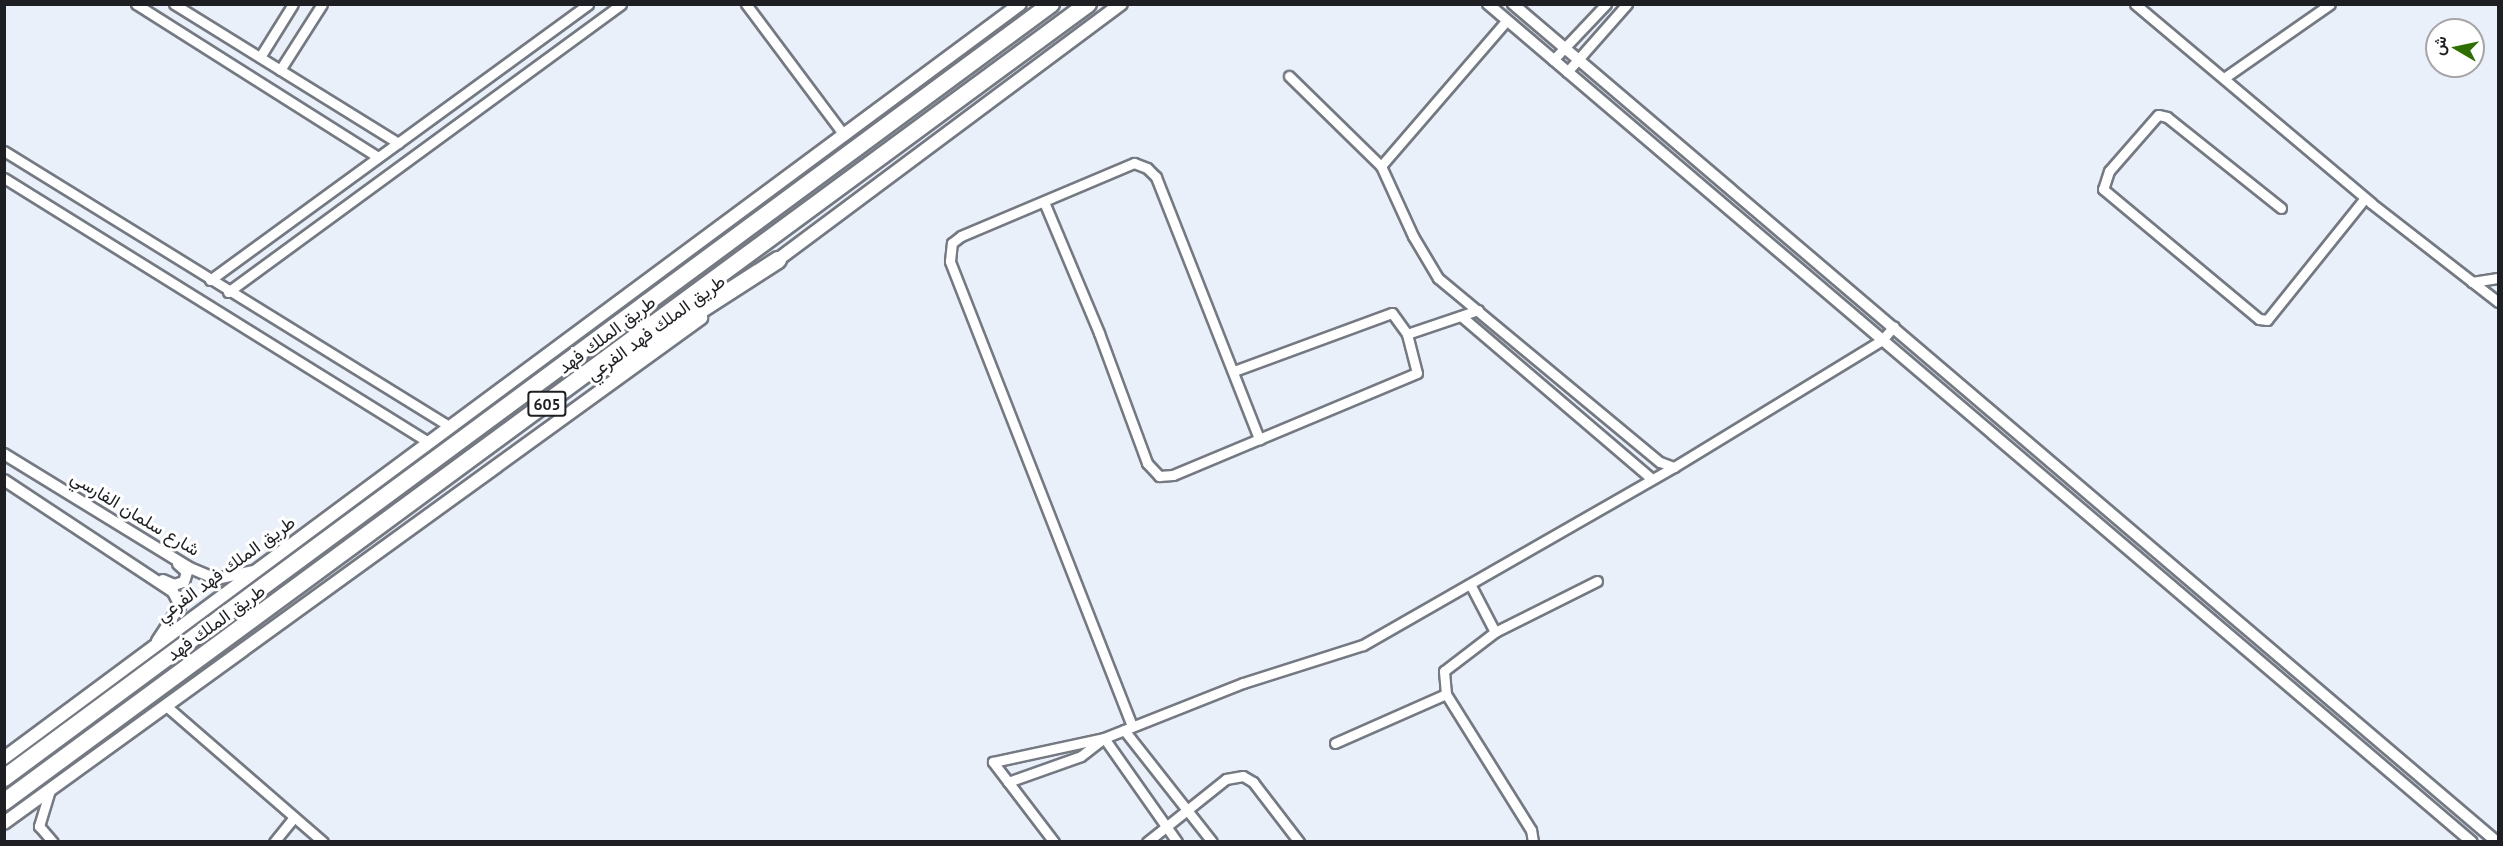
<!DOCTYPE html>
<html>
<head>
<meta charset="utf-8">
<style>
  body { margin:0 }
  #map { position:relative; width:2503px; height:846px; overflow:hidden; background:#eaf0fa; font-family:"PT Sans",Vazirmatn,sans-serif }
  div>[style] { position:absolute }
  .roads { filter:drop-shadow(2px 0 #747982) drop-shadow(-2px 0 #747982) drop-shadow(0 2px #747982) drop-shadow(0 -2px #747982) }
  .minor>* { height:9px; margin:-4.5px; padding:0 4.5px; transform-origin:4.5px; border-radius:4.5px; background:#fff }
  .tertiary>* { height:10px; margin:-5px; padding:0 5px; transform-origin:5px; border-radius:5px; background:#fff }
  .secondary>* { height:12px; margin:-6px; padding:0 6px; transform-origin:6px; border-radius:6px; background:#fff }
  .motorway>* { height:16px; margin:-8px; padding:0 8px; transform-origin:8px; border-radius:8px; background:#fff }
  span { translate:-50% -50%; white-space:nowrap; text-align:center; line-height:1.15; -webkit-text-stroke:6px #fff; paint-order:stroke }
  .shield-label span { padding:2px 4px; background:#fff; border:2px solid; border-radius:4px; -webkit-text-stroke-width:0 }
  .shield-label { font-size:16px; color:#1d1f23; font-weight:700 }
  .street-label { font-size:18px; color:#1d1f23 }
  .frame { position:absolute; inset:0; border:6px solid #1d1f23; pointer-events:none }
  .north { position:absolute; left:2425px; top:18px; width:60px; height:60px; box-sizing:border-box; background:#fff; border:2px solid #a5a5a7; border-radius:50%; rotate:279deg; font-size:16px; font-weight:700; line-height:24px; text-align:center; color:#1d1f23 }
  .north::after { content:''; display:block; margin:auto; width:21px; height:27px; background:#2f6e00; clip-path:polygon(50% 0,100% 100%,50% 72%,0 100%) }
</style>
</head>
<body>
<div id="map">
  <div class="roads">
    <div class="minor">
      <div style="left:136px;top:4px;width:286px;rotate:32.3deg"></div>
      <div style="left:174px;top:4px;width:264px;rotate:31.8deg"></div>
      <div style="left:746px;top:4px;width:164px;rotate:53.2deg"></div>
      <div style="left:2135px;top:4px;width:309px;rotate:40.1deg"></div>
      <div style="left:2371px;top:203px;width:161px;rotate:37.9deg"></div>
      <div style="left:1507px;top:20px;width:193px;rotate:130.8deg"></div>
      <div style="left:1381px;top:166px;width:77px;rotate:65.4deg"></div>
      <div style="left:1413px;top:236px;width:49px;rotate:59.2deg"></div>
      <div style="left:1438px;top:278px;width:288px;rotate:39.7deg"></div>
      <div style="left:1660px;top:462px;width:15px;rotate:20deg"></div>
      <div style="left:1674px;top:467px;width:244px;rotate:-31.4deg"></div>
      <div style="left:1882px;top:340px;width:18px;rotate:-49deg"></div>
      <div style="left:260px;top:57px;width:62px;rotate:-58.1deg"></div>
      <div style="left:1553px;top:60px;width:77px;rotate:-46.6deg"></div>
      <div style="left:280px;top:70px;width:78px;rotate:-57.5deg"></div>
      <div style="left:1567px;top:72px;width:91px;rotate:-48.6deg"></div>
      <div style="left:1289px;top:76px;width:129px;rotate:44.4deg"></div>
      <div style="left:2224px;top:78px;width:129px;rotate:-34.9deg"></div>
      <div style="left:4px;top:151px;width:523px;rotate:31.72deg"></div>
      <div style="left:4px;top:178px;width:499px;rotate:31.9deg"></div>
      <div style="left:1044px;top:202px;width:142px;rotate:67.2deg"></div>
      <div style="left:1099px;top:333px;width:139px;rotate:69.7deg"></div>
      <div style="left:1147px;top:463px;width:18px;rotate:47deg"></div>
      <div style="left:1159px;top:476px;width:14px;rotate:-4deg"></div>
      <div style="left:1173px;top:475px;width:93px;rotate:-22.7deg"></div>
      <div style="left:2281px;top:208px;width:146px;rotate:-141.4deg"></div>
      <div style="left:2167px;top:117px;width:9px;rotate:-167deg"></div>
      <div style="left:2158px;top:115px;width:74px;rotate:131.2deg"></div>
      <div style="left:2109px;top:171px;width:19px;rotate:108deg"></div>
      <div style="left:2103px;top:189px;width:203px;rotate:39.8deg"></div>
      <div style="left:2259px;top:319px;width:8px;rotate:7deg"></div>
      <div style="left:2267px;top:320px;width:156px;rotate:-51.2deg"></div>
      <div style="left:210px;top:280px;width:468px;rotate:-36.1deg"></div>
      <div style="left:2472px;top:282px;width:26px;rotate:-9deg"></div>
      <div style="left:228px;top:292px;width:487px;rotate:-36.2deg"></div>
      <div style="left:1461px;top:316px;width:251px;rotate:40.5deg"></div>
      <div style="left:1234px;top:371px;width:168px;rotate:-20.2deg"></div>
      <div style="left:1392px;top:313px;width:26px;rotate:54deg"></div>
      <div style="left:1470px;top:584px;width:54px;rotate:62.5deg"></div>
      <div style="left:165px;top:705px;width:209px;rotate:40.9deg"></div>
      <div style="left:1132px;top:726px;width:499px;rotate:-111.4deg"></div>
      <div style="left:950px;top:261px;width:18px;rotate:-84deg"></div>
      <div style="left:952px;top:243px;width:11px;rotate:-38deg"></div>
      <div style="left:961px;top:236px;width:188px;rotate:-22.9deg"></div>
      <div style="left:1134px;top:163px;width:14px;rotate:21deg"></div>
      <div style="left:1147px;top:168px;width:13px;rotate:45deg"></div>
      <div style="left:1156px;top:177px;width:282px;rotate:68.5deg"></div>
      <div style="left:1259px;top:439px;width:171px;rotate:-22.7deg"></div>
      <div style="left:1417px;top:373px;width:40px;rotate:-104.4deg"></div>
      <div style="left:1407px;top:334px;width:75px;rotate:-18.7deg"></div>
      <div style="left:1124px;top:730px;width:142px;rotate:51.8deg"></div>
      <div style="left:1335px;top:743px;width:121px;rotate:-23.8deg"></div>
      <div style="left:1008px;top:782px;width:77px;rotate:-19.6deg"></div>
      <div style="left:1081px;top:756px;width:29px;rotate:-38deg"></div>
      <div style="left:1104px;top:738px;width:127px;rotate:54.9deg"></div>
      <div style="left:50px;top:790px;width:38px;rotate:107deg"></div>
      <div style="left:39px;top:826px;width:21px;rotate:49deg"></div>
      <div style="left:274px;top:842px;width:32px;rotate:-51deg"></div>
      <div style="left:1054px;top:842px;width:101px;rotate:-127.3deg"></div>
      <div style="left:993px;top:762px;width:114px;rotate:-12.2deg"></div>
      <div style="left:1104px;top:738px;width:149px;rotate:-21.6deg"></div>
      <div style="left:1243px;top:683px;width:126px;rotate:-17.6deg"></div>
      <div style="left:1363px;top:645px;width:358px;rotate:-29.8deg"></div>
      <div style="left:1147px;top:842px;width:101px;rotate:-38.6deg"></div>
      <div style="left:1226px;top:779px;width:17px;rotate:-10deg"></div>
      <div style="left:1243px;top:776px;width:12px;rotate:31deg"></div>
      <div style="left:1253px;top:782px;width:76px;rotate:52.5deg"></div>
      <div style="left:1533px;top:842px;width:12px;rotate:-99deg"></div>
      <div style="left:1531px;top:830px;width:160px;rotate:-122deg"></div>
      <div style="left:1446px;top:694px;width:23px;rotate:-95deg"></div>
      <div style="left:1444px;top:671px;width:64px;rotate:-37.4deg"></div>
      <div style="left:1495px;top:632px;width:114px;rotate:-26.6deg"></div>
    </div>
    <div class="tertiary">
      <div style="left:1488px;top:4px;width:1292px;rotate:40.42deg"></div>
      <div style="left:1513px;top:4px;width:1292px;rotate:40.42deg"></div>
      <div style="left:4px;top:454px;width:218px;rotate:31.5deg"></div>
      <div style="left:190px;top:568px;width:28px;rotate:23deg"></div>
      <div style="left:216px;top:579px;width:40px;rotate:-12deg"></div>
      <div style="left:4px;top:480px;width:203px;rotate:33.5deg"></div>
      <div style="left:173px;top:592px;width:16px;rotate:63deg"></div>
      <div style="left:180px;top:606px;width:42px;rotate:123.3deg"></div>
      <div style="left:163px;top:580px;width:12px;rotate:24deg"></div>
      <div style="left:174px;top:585px;width:10px;rotate:-17deg"></div>
      <div style="left:184px;top:582px;width:10px;rotate:-73deg"></div>
      <div style="left:187px;top:572px;width:12px;rotate:-138deg"></div>
    </div>
    <div class="secondary">
      <div style="left:772px;top:264px;width:435px;rotate:-36.7deg"></div>
      <div style="left:4px;top:758px;width:1265px;rotate:-36.58deg"></div>
      <div style="left:4px;top:823px;width:861px;rotate:-35.92deg"></div>
    </div>
    <div class="motorway">
      <div style="left:615px;top:365px;width:194px;rotate:-32.8deg"></div>
      <div style="left:4px;top:778px;width:1302px;rotate:-36.47deg"></div>
      <div style="left:4px;top:802px;width:1346px;rotate:-36.36deg"></div>
    </div>
  </div>
  <div class="shield-label">
    <span style="left:547px;top:404px">605</span>
  </div>
  <div class="street-label">
    <span style="left:656px;top:328px;rotate:-36deg">طريق الملك فهد الفرعي</span>
    <span style="left:607px;top:335px;rotate:-37deg">طريق الملك فهد</span>
    <span style="left:135px;top:514px;rotate:31deg">شارع سلمان الفارسي</span>
    <span style="left:226px;top:569px;rotate:-36deg">طريق الملك فهد الفرعي</span>
    <span style="left:216px;top:623px;rotate:-36deg">طريق الملك فهد</span>
  </div>
  <div class="frame"></div>
  <div class="north">ش</div>
</div>
</body>
</html>
